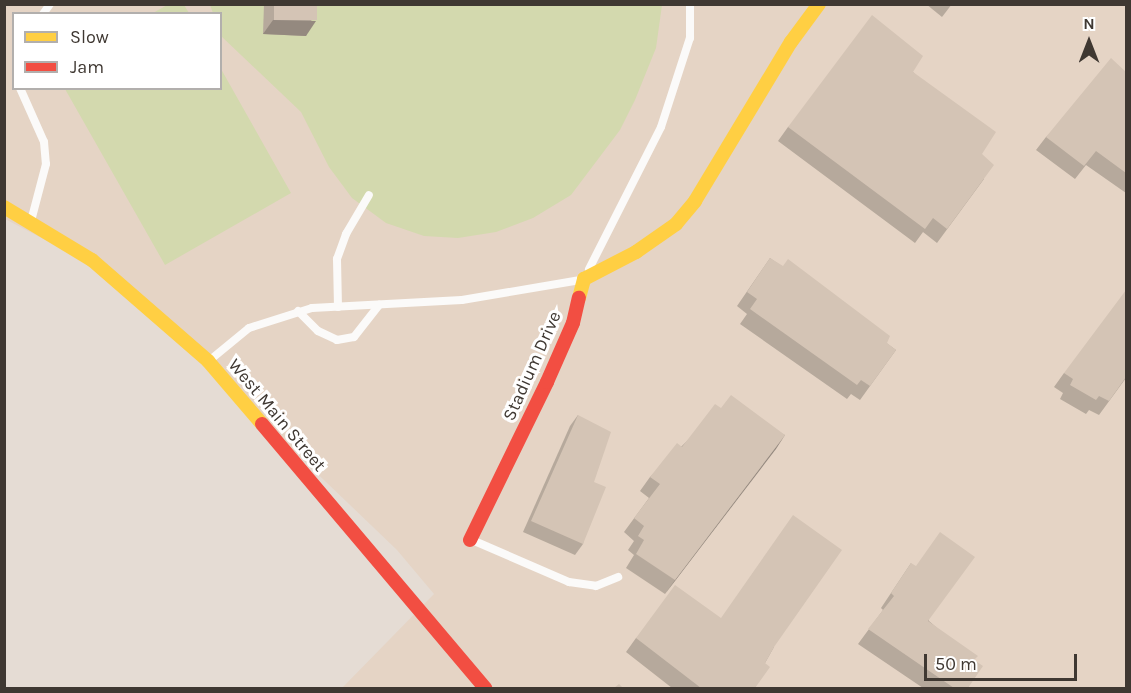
<!DOCTYPE html>
<html>
<head>
<meta charset="utf-8">
<style>
  body { margin:0 }
  #map { position:relative; width:1131px; height:693px; overflow:hidden; background:#e5dcd4; font-family:Karla,sans-serif }
  div>[style] { position:absolute }
  .built>* { inset:0; background:#e5d4c5 }
  .green>* { inset:0; background:#d3d9ae }
  .lane>* { height:8px; margin:-4px; padding:0 4px; transform-origin:4px; border-radius:4px; background:#fbfaf9 }
  .slow>* { height:14px; margin:-7px; padding:0 7px; transform-origin:7px; border-radius:7px; background:#ffcf43 }
  .jam>* { height:14px; margin:-7px; padding:0 7px; transform-origin:7px; border-radius:7px; background:#f24e42 }
  .wall>* { inset:0; background:#b6a99c }
  .shaded-wall>* { inset:0; background:#94897f }
  .building>* { inset:0; background:#d4c4b5; transform-origin:0 0 }
  span { translate:-50% -50%; white-space:nowrap; text-align:center; line-height:1.15; -webkit-text-stroke:6px #fff; paint-order:stroke }
  .street-label { font-size:18px; color:#3f3832 }
  .frame { position:absolute; inset:0; border:6px solid #3f3832; pointer-events:none }
  .legend { position:absolute; left:12px; top:12px; width:210px; height:78px; box-sizing:border-box; background:#fff; border:2px solid #b2afad; margin:0; padding:8px 10px; list-style:none; font-size:18px; color:#3f3832 }
  .legend li { display:flex; align-items:center; gap:12px; height:30px }
  .legend b { width:30px; border:2px solid #b2afad }
  .north { position:absolute; left:1059px; top:12px; width:60px; height:60px; -webkit-text-stroke:4px #fff; paint-order:stroke; rotate:0deg; font-size:16px; font-weight:700; line-height:24px; text-align:center; color:#3f3832 }
  .north::after { content:''; display:block; margin:auto; width:21px; height:27px; background:#3f3832; clip-path:polygon(50% 0,100% 100%,50% 72%,0 100%) }
  .scale { position:absolute; left:924px; top:654px; width:153px; height:27px; box-sizing:border-box; border:3px solid #3f3832; border-top:0; padding-left:8px; font-size:18px; line-height:21px; white-space:nowrap; color:#3f3832; -webkit-text-stroke:4px #fff; paint-order:stroke }
</style>
</head>
<body>
<div id="map">
  <div class="built">
    <div style="clip-path:polygon(evenodd,4px 5px,1126px 5px,1126px 688px,342px 688px,434px 594px,397px 550px,107px 272px,5px 219px,4px 5px,14px 14px,220px 14px,220px 88px,14px 88px,14px 14px)"></div>
  </div>
  <div class="green">
    <div style="clip-path:polygon(169px 4px,184px 5px,189px 13px,153px 13px)"></div>
    <div style="clip-path:polygon(210px 5px,662px 5px,656px 48px,635px 100px,620px 130px,571px 195px,533px 218px,496px 232px,458px 238px,424px 236px,386px 223px,352px 198px,329px 167px,301px 112px,221px 36px,220px 14px,213px 13px)"></div>
    <div style="clip-path:polygon(221px 69px,291px 193px,165px 265px,65px 89px,220px 88px)"></div>
  </div>
  <div class="lane">
    <div style="left:43px;top:14px;width:12px;rotate:-55deg"></div>
    <div style="left:20px;top:88px;width:59px;rotate:66deg"></div>
    <div style="left:44px;top:142px;width:22px;rotate:85deg"></div>
    <div style="left:46px;top:164px;width:59px;rotate:104.7deg"></div>
    <div style="left:589px;top:269px;width:159px;rotate:-63.1deg"></div>
    <div style="left:661px;top:127px;width:94px;rotate:-72deg"></div>
    <div style="left:690px;top:38px;width:34px;rotate:-90deg"></div>
    <div style="left:338px;top:307px;width:48px;rotate:-91.2deg"></div>
    <div style="left:337px;top:259px;width:27px;rotate:-70deg"></div>
    <div style="left:346px;top:234px;width:45px;rotate:-59.5deg"></div>
    <div style="left:298px;top:311px;width:28px;rotate:45deg"></div>
    <div style="left:318px;top:331px;width:21px;rotate:25deg"></div>
    <div style="left:337px;top:340px;width:17px;rotate:-10deg"></div>
    <div style="left:354px;top:337px;width:41px;rotate:-52deg"></div>
    <div style="left:210px;top:360px;width:50px;rotate:-39.4deg"></div>
    <div style="left:249px;top:328px;width:66px;rotate:-17.6deg"></div>
    <div style="left:312px;top:308px;width:150px;rotate:-3.1deg"></div>
    <div style="left:462px;top:300px;width:120px;rotate:-9.6deg"></div>
    <div style="left:472px;top:540px;width:106px;rotate:23.4deg"></div>
    <div style="left:569px;top:582px;width:27px;rotate:8deg"></div>
    <div style="left:596px;top:586px;width:24px;rotate:-22deg"></div>
  </div>
  <div class="slow">
    <div style="left:4px;top:207px;width:103px;rotate:31.1deg"></div>
    <div style="left:92px;top:260px;width:154px;rotate:41deg"></div>
    <div style="left:208px;top:361px;width:83px;rotate:49.4deg"></div>
    <div style="left:579px;top:298px;width:20px;rotate:-75deg"></div>
    <div style="left:584px;top:279px;width:59px;rotate:-27.4deg"></div>
    <div style="left:636px;top:252px;width:49px;rotate:-35deg"></div>
    <div style="left:676px;top:224px;width:30px;rotate:-50deg"></div>
    <div style="left:695px;top:201px;width:186px;rotate:-58.9deg"></div>
    <div style="left:791px;top:42px;width:47px;rotate:-53.6deg"></div>
  </div>
  <div class="jam">
    <div style="left:262px;top:424px;width:346px;rotate:49.8deg"></div>
    <div style="left:470px;top:540px;width:176px;rotate:-64deg"></div>
    <div style="left:547px;top:382px;width:64px;rotate:-66.2deg"></div>
    <div style="left:573px;top:323px;width:26px;rotate:-77deg"></div>
  </div>
  <div class="wall">
    <div style="clip-path:polygon(264px 4px,317px 4px,306px 36px,263px 34px)"></div>
    <div style="clip-path:polygon(926px 4px,952px 4px,942px 17px)"></div>
    <div style="clip-path:polygon(913px 72px,982px 154px,984px 179px,937px 243px,923px 232px,915px 243px,778px 141px,788px 127px)"></div>
    <div style="clip-path:polygon(1126px 72px,1126px 193px,1086px 165px,1075px 179px,1036px 150px,1046px 137px)"></div>
    <div style="clip-path:polygon(770px 258px,896px 350px,860px 400px,851px 394px,847px 399px,740px 324px,747px 314px,737px 306px)"></div>
    <div style="clip-path:polygon(1064px 373px,1126px 378px,1099px 415px,1089px 410px,1086px 414px,1060px 399px,1063px 393px,1054px 387px)"></div>
    <div style="clip-path:polygon(721px 408px,785px 435px,665px 594px,626px 568px,634px 555px,628px 550px,634px 541px,624px 532px,649px 498px,640px 491px,650px 477px)"></div>
    <div style="clip-path:polygon(578px 415px,594px 482px,583px 544px,575px 555px,523px 532px,570px 426px)"></div>
    <div style="clip-path:polygon(911px 563px,929px 621px,975px 661px,968px 688px,923px 688px,858px 644px,883px 610px,881px 608px)"></div>
    <div style="clip-path:polygon(721px 618px,774px 647px,765px 663px,755px 688px,672px 688px,626px 652px,636px 638px)"></div>
  </div>
  <div class="shaded-wall">
    <div style="clip-path:polygon(273px 20px,316px 21px,306px 36px,263px 34px)"></div>
    <div style="clip-path:polygon(785px 435px,776px 449px,665px 594px,675px 580px)"></div>
  </div>
  <div class="building">
    <div style="left:274px;top:4px;width:43px;height:16px"></div>
    <div style="clip-path:polygon(872px 15px,923px 56px,913px 72px,996px 132px,982px 154px,994px 165px,947px 229px,933px 218px,925px 229px,788px 127px)"></div>
    <div style="clip-path:polygon(1111px 58px,1126px 72px,1126px 173px,1096px 151px,1084px 166px,1046px 137px)"></div>
    <div style="clip-path:polygon(770px 258px,783px 266px,788px 259px,890px 336px,887px 343px,896px 350px,870px 386px,861px 380px,857px 385px,750px 309px,757px 299px,747px 292px)"></div>
    <div style="clip-path:polygon(1126px 290px,1126px 377px,1109px 401px,1099px 396px,1096px 400px,1070px 385px,1073px 379px,1064px 373px)"></div>
    <div style="clip-path:polygon(731px 395px,785px 435px,675px 580px,636px 554px,644px 540px,638px 536px,644px 526px,634px 518px,660px 484px,650px 477px,677px 443px,682px 447px,715px 404px,721px 408px)"></div>
    <div style="clip-path:polygon(578px 415px,611px 432px,594px 482px,606px 487px,583px 544px,531px 521px)"></div>
    <div style="clip-path:polygon(793px 515px,842px 550px,774px 647px,765px 663px,770px 667px,755px 688px,701px 688px,636px 638px,675px 585px,721px 618px)"></div>
    <div style="clip-path:polygon(940px 532px,975px 557px,928px 621px,978px 656px,974px 660px,983px 666px,968px 688px,954px 688px,868px 629px,894px 596px,891px 593px,911px 563px,916px 566px)"></div>
    <div style="clip-path:polygon(619px 684px,623px 688px,614px 688px)"></div>
  </div>
  <div class="street-label">
    <span style="left:532px;top:366px;rotate:-66deg">Stadium Drive</span>
    <span style="left:277px;top:415px;rotate:50deg">West Main Street</span>
  </div>
  <div class="frame"></div>
  <ul class="legend">
  <li><b style="height:8px;background:#ffcf43"></b>Slow</li>
  <li><b style="height:8px;background:#f24e42"></b>Jam</li>
  </ul>
  <div class="north">N</div>
  <div class="scale">50 m</div>
</div>
</body>
</html>
